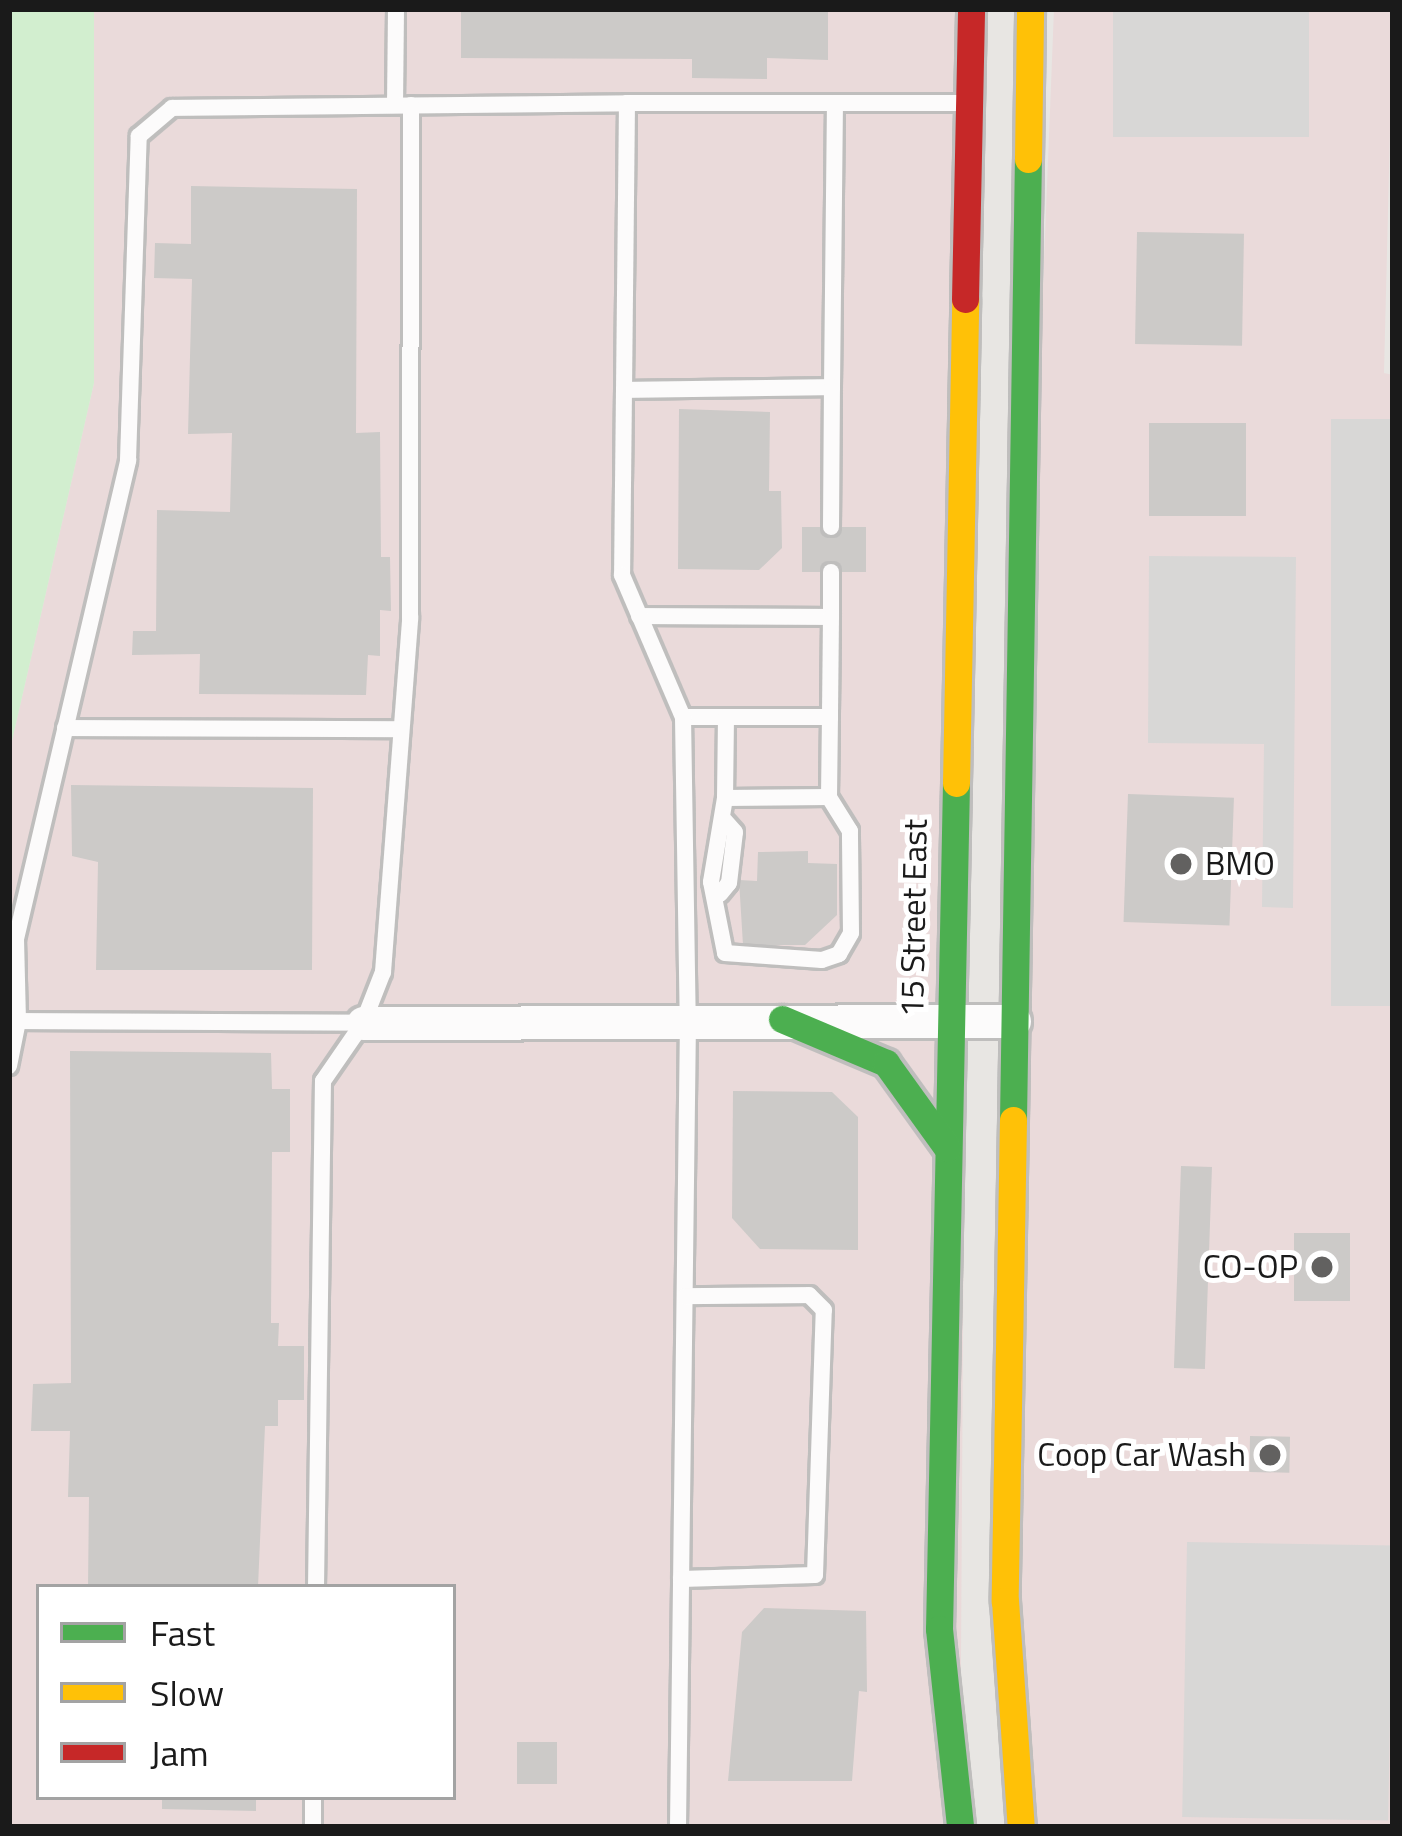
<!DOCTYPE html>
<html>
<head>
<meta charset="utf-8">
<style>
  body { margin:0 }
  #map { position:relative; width:1402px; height:1836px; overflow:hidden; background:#e8e6e3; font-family:"Titillium Web",sans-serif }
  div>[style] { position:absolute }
  .commercial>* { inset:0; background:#eadada }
  .park>* { inset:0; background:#d2eecf }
  .parking>* { inset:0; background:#d8d7d6; transform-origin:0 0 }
  .building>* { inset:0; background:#cccac8; transform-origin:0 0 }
  .roads { filter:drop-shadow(3px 0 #bfbebd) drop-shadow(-3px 0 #bfbebd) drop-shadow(0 3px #bfbebd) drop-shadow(0 -3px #bfbebd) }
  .lane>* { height:16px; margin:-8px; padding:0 8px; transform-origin:8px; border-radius:8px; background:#fcfbfb }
  .street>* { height:33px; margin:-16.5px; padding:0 16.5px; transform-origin:16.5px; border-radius:16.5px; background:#fcfbfb }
  .fast>* { height:27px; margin:-13.5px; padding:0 13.5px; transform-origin:13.5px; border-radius:13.5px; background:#4caf50 }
  .slow>* { height:27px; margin:-13.5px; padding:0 13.5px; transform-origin:13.5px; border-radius:13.5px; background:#ffc107 }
  .jam>* { height:27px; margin:-13.5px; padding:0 13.5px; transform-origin:13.5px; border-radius:13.5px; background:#c62828 }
  .dots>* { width:33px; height:33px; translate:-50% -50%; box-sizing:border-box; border:6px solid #fff; border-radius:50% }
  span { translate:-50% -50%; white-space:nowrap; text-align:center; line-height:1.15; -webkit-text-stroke:10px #fff; paint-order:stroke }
  .poi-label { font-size:33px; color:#1a1a1a }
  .left { translate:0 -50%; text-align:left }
  .right { translate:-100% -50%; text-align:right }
  .street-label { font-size:33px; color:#1a1a1a }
  .frame { position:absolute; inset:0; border:12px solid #1a1a1a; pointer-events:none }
  .legend { position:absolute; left:36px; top:1584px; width:420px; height:216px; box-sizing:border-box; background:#fff; border:3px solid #a3a3a3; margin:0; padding:15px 21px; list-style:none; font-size:36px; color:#1a1a1a }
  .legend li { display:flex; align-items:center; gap:24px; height:60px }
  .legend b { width:60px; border:3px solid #a3a3a3 }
</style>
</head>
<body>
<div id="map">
  <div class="commercial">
    <div style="clip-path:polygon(evenodd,94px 9px,971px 9px,960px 1827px,9px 1827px,9px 754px,94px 383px,94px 9px,39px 1587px,453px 1587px,453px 1797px,39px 1797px,39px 1587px)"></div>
    <div style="clip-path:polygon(1054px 9px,1393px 9px,1384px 373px,1393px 375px,1393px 1827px,1021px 1827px,1014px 1021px)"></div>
  </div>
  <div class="park">
    <div style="clip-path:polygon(9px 9px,94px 9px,94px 383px,9px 754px)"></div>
  </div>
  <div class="parking">
    <div style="left:1113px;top:9px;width:196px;height:128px"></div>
    <div style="left:1331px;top:419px;width:62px;height:587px"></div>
    <div style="clip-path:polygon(1149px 556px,1296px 557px,1293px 908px,1262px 907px,1264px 744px,1148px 743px)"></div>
    <div style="left:1187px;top:1542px;width:206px;height:275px;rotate:1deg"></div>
  </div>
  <div class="building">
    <div style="clip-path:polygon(461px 9px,828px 9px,828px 60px,767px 58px,767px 79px,692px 78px,692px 59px,461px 58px)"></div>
    <div style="clip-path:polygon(191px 186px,357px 189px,356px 433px,380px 432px,381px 557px,390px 557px,391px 611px,380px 610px,380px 656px,368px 655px,366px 695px,199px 694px,200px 654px,132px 655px,133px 631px,156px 631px,157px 510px,230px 512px,232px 433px,188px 434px,192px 279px,154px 278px,155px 243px,191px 244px)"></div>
    <div style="left:1137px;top:232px;width:107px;height:112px;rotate:1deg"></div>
    <div style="clip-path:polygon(679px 409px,770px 412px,769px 491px,781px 491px,782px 548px,759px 570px,678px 569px)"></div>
    <div style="left:1149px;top:423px;width:97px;height:93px"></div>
    <div style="left:802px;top:527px;width:64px;height:45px"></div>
    <div style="clip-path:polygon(71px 785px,313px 788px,312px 970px,96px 970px,98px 862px,72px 856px)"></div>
    <div style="left:1128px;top:794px;width:106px;height:128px;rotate:2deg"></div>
    <div style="clip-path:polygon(808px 851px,808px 863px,837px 864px,837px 915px,805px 945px,743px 945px,739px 880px,757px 881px,758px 852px)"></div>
    <div style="clip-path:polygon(70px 1051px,271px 1053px,272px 1089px,290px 1089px,290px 1152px,272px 1152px,271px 1323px,279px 1323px,278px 1346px,304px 1346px,304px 1400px,278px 1400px,278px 1426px,265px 1426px,258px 1587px,88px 1587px,89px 1497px,68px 1497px,70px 1431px,31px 1431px,33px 1384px,71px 1383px)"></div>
    <div style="clip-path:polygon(733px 1091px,832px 1092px,858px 1117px,858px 1250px,760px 1249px,732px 1218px)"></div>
    <div style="left:1181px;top:1166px;width:31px;height:202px;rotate:2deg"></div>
    <div style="left:1294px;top:1233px;width:56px;height:68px"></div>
    <div style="left:1250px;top:1436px;width:40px;height:36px;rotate:1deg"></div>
    <div style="clip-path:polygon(764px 1608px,866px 1611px,867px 1692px,859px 1691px,852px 1781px,728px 1781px,742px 1632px)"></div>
    <div style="left:517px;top:1742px;width:40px;height:42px"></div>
    <div style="clip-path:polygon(162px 1797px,256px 1797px,256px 1811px,162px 1809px)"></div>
  </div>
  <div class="roads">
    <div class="lane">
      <div style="left:627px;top:103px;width:341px"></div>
      <div style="left:395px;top:105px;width:96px;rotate:-89.4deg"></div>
      <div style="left:627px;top:390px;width:205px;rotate:-0.8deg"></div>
      <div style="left:832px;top:387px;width:284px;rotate:-89.4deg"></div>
      <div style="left:831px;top:527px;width:140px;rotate:-89.6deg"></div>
      <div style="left:831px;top:572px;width:45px;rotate:90deg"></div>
      <div style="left:639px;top:616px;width:192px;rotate:0.3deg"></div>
      <div style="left:831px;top:617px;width:100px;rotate:90.6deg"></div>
      <div style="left:830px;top:717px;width:147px;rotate:180deg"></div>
      <div style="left:726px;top:717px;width:81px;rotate:90.7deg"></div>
      <div style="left:725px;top:798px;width:104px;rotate:-0.6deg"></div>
      <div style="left:829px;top:797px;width:80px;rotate:-89.3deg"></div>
      <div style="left:65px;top:728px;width:336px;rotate:0.2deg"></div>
      <div style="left:725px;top:798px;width:85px;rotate:99.5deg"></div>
      <div style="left:711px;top:882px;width:72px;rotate:78.8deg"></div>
      <div style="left:725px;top:953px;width:97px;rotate:4.1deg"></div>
      <div style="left:822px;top:960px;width:18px;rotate:-19deg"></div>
      <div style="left:839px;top:954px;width:24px;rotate:-60deg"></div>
      <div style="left:851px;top:933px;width:102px;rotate:-90.6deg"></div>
      <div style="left:850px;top:831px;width:40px;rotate:-122deg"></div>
      <div style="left:720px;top:894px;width:14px;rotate:-51deg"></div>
      <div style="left:729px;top:883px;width:51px;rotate:-83.3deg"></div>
      <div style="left:735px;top:832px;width:15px;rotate:-132deg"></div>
      <div style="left:18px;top:1021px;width:82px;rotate:-91.4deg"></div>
      <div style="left:16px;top:939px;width:492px;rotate:-76.8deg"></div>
      <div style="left:128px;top:460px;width:324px;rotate:-88.1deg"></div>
      <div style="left:139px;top:136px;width:43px;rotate:-40.3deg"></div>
      <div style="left:172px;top:108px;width:455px;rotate:-0.6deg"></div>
      <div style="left:627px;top:103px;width:472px;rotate:90.6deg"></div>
      <div style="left:622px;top:575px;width:155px;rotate:66.8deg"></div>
      <div style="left:683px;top:717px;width:303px;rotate:89.1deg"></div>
      <div style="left:688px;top:1020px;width:807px;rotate:90.71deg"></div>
      <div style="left:9px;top:1066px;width:46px;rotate:-78.7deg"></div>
      <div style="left:18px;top:1021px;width:345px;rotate:0.3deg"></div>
      <div style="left:681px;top:1579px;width:134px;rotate:-1.7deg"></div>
      <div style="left:815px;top:1575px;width:265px;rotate:-88.1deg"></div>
      <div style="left:824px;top:1310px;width:21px;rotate:-135deg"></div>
      <div style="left:809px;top:1295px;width:124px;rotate:179.5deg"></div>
      <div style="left:316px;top:1587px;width:506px;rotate:-89.21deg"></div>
      <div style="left:323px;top:1081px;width:70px;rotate:-55.4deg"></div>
      <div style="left:363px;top:1023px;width:55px;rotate:-68.6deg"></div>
      <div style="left:383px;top:972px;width:355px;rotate:-85.6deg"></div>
      <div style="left:410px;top:618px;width:513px;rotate:-89.89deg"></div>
      <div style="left:313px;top:1827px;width:30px;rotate:-90deg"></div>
    </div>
    <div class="street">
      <div style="left:363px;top:1023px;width:651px;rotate:-0.18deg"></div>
    </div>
    <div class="fast">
      <div style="left:956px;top:783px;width:846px;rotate:91.15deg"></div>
      <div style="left:939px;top:1629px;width:199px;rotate:83.9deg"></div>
      <div style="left:782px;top:1019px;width:113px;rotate:22.9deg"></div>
      <div style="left:886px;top:1063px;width:105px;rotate:54.3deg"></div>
      <div style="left:1013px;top:1120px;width:961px;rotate:-89.11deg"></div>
    </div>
    <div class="slow">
      <div style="left:1028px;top:159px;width:150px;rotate:-89.2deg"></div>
      <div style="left:956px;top:783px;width:484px;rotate:-88.9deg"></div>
      <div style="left:1013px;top:1120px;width:481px;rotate:91deg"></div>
      <div style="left:1005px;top:1601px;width:227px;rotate:86deg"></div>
    </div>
    <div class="jam">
      <div style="left:965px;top:299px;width:290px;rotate:-88.8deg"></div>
    </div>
  </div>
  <div class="dots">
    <div style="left:1181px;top:864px;background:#626160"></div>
    <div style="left:1322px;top:1267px;background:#626160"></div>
    <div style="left:1270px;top:1455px;background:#626160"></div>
  </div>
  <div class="poi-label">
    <span class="left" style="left:1205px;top:864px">BMO</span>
    <span class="right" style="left:1298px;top:1267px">CO-OP</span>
    <span class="right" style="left:1246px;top:1455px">Coop Car Wash</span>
  </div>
  <div class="street-label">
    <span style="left:914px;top:918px;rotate:-89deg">15 Street East</span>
  </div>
  <div class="frame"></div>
  <ul class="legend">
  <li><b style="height:15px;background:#4caf50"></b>Fast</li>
  <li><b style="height:15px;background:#ffc107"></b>Slow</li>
  <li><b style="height:15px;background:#c62828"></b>Jam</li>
  </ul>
</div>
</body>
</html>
